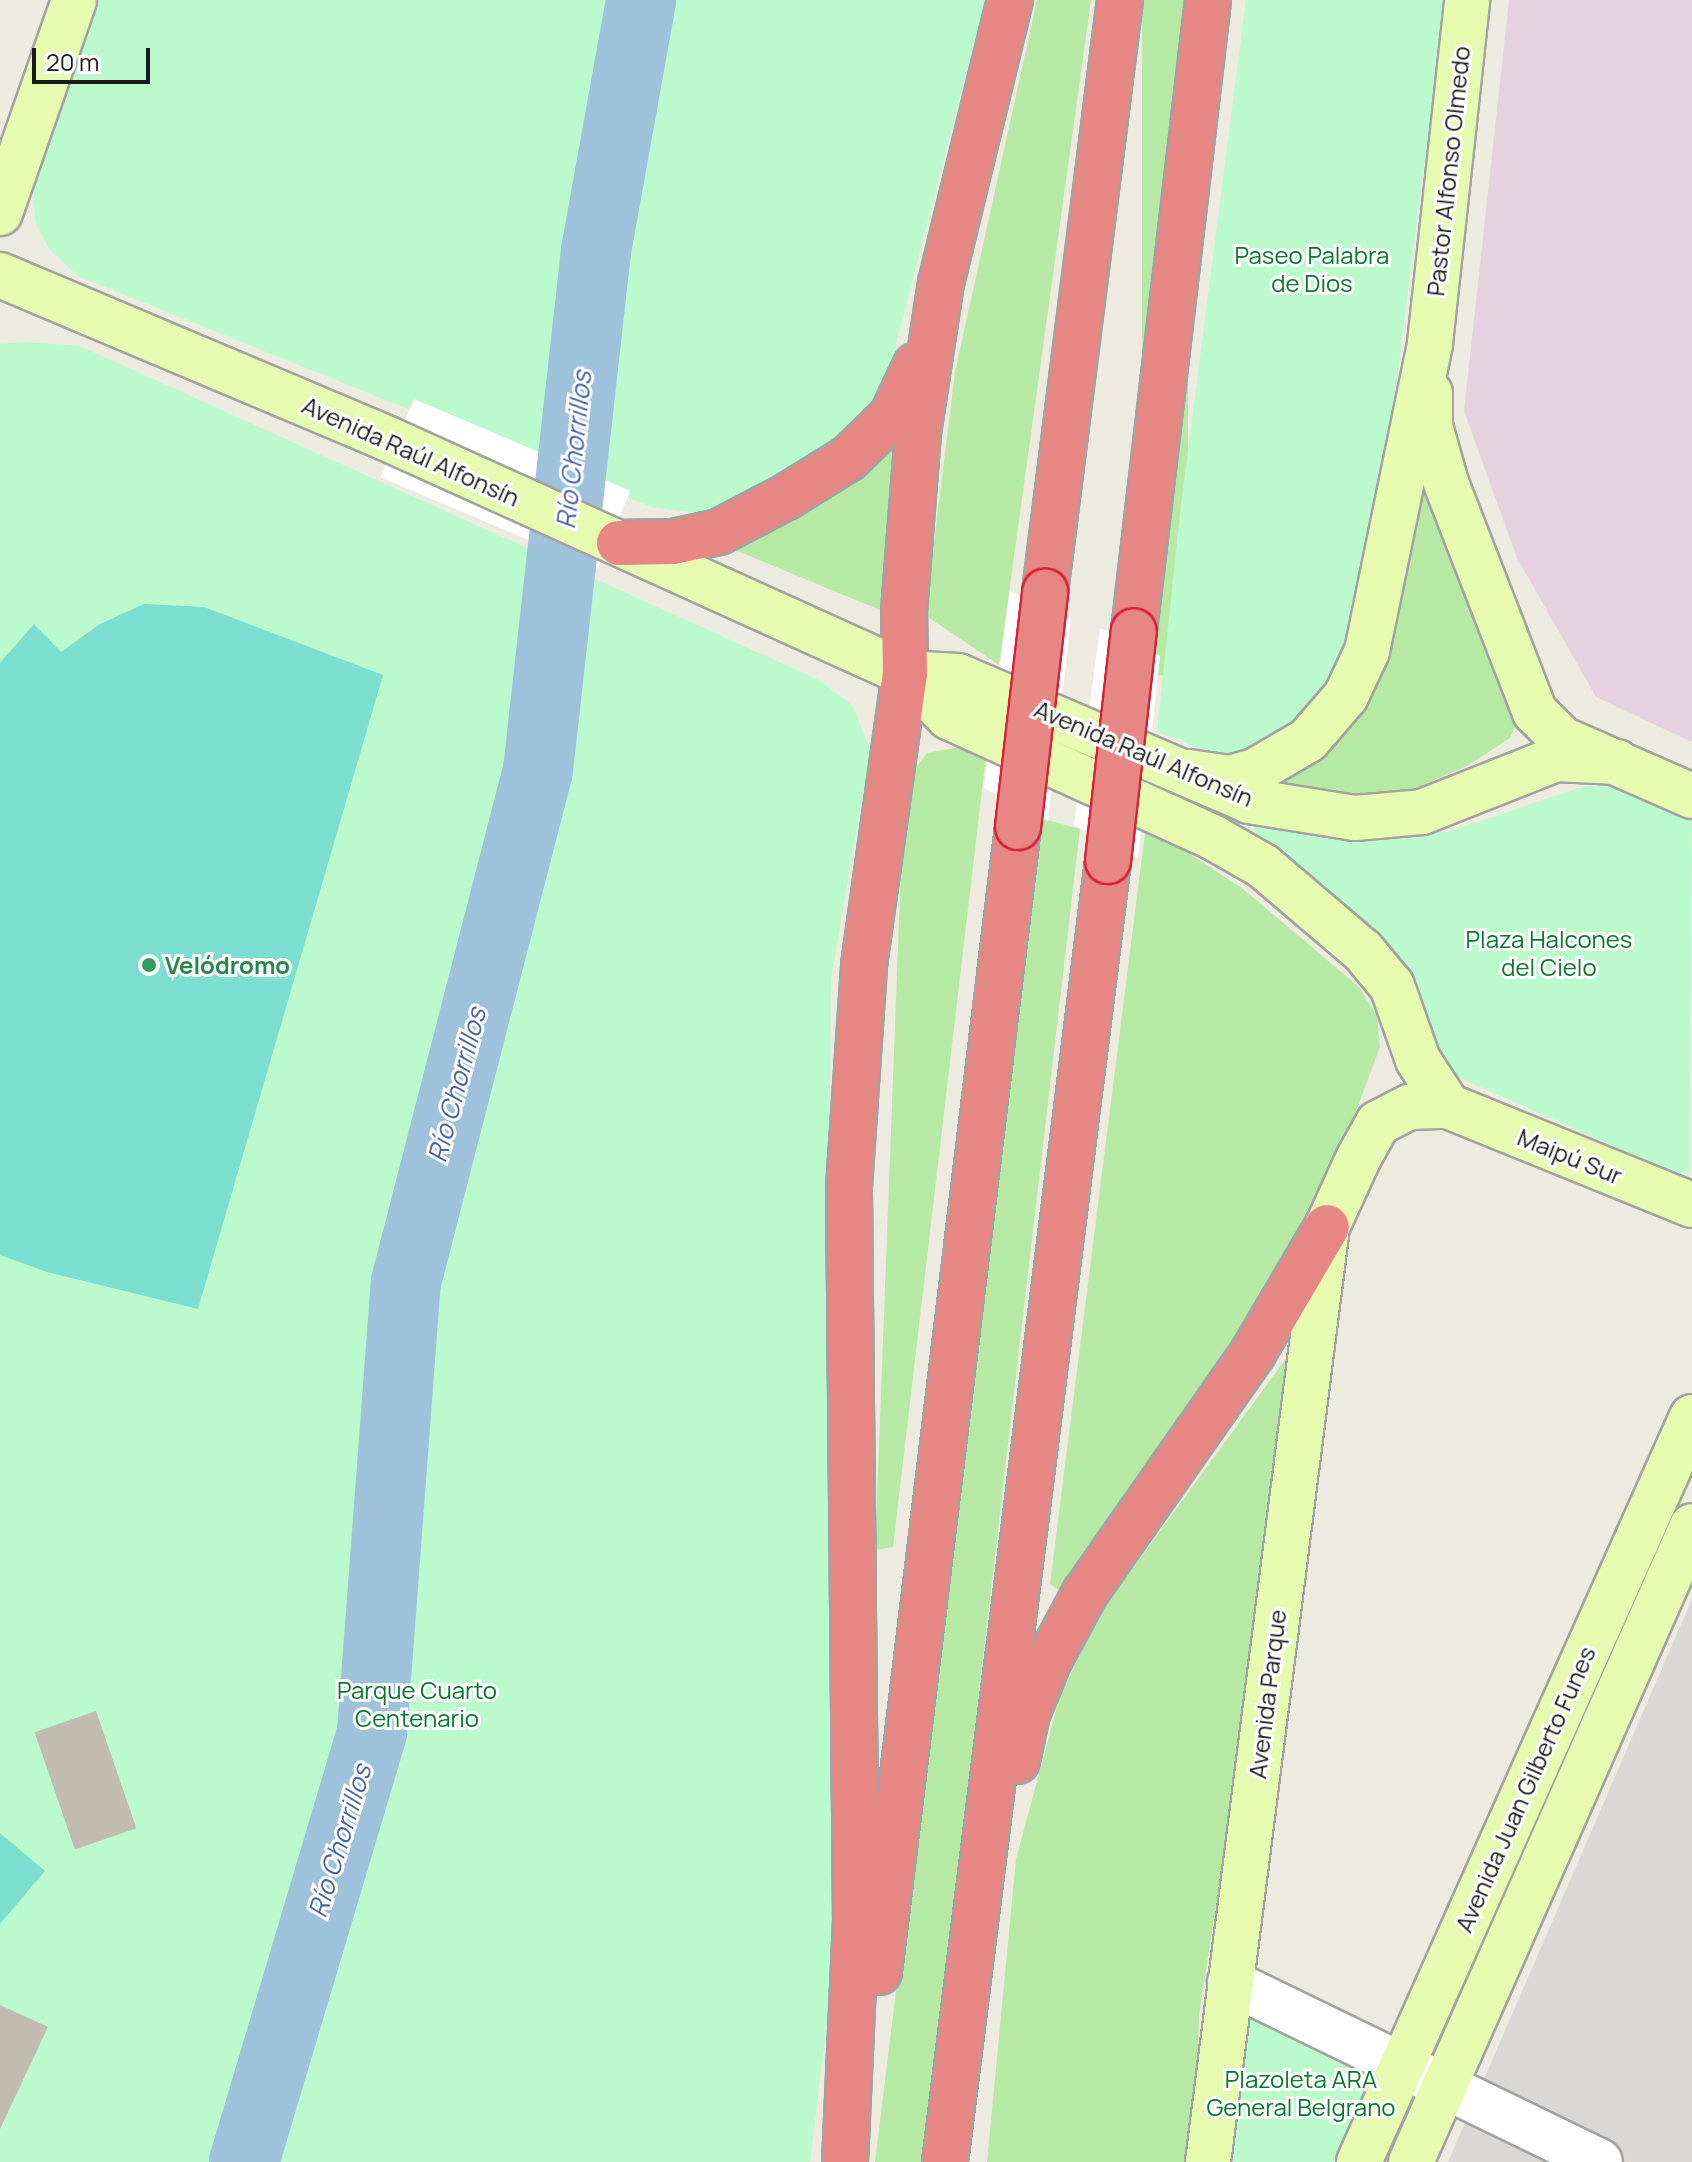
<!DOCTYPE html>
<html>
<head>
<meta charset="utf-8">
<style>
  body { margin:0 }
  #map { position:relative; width:1692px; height:2162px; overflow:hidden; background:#edebe0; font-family:Manrope,sans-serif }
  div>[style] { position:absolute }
  .residential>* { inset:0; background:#d9d8d7 }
  .industrial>* { inset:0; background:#e6d1de }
  .grass>* { inset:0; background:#b6e9a3; transform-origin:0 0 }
  .park>* { inset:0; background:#bafacd }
  .pitch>* { inset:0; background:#7bdece }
  .pier>* { inset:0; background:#fff; transform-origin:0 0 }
  .river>* { height:70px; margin:-35px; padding:0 35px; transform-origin:35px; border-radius:35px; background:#9ec1dc }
  .building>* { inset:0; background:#c1bbb0; transform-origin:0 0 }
  .roads { filter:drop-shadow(2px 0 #a2a2a2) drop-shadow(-2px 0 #a2a2a2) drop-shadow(0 2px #a2a2a2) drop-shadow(0 -2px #a2a2a2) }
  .street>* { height:44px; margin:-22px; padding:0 22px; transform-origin:22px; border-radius:22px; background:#fff }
  .secondary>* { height:44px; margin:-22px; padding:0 22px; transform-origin:22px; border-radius:22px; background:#e6fab0 }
  .highway>* { height:44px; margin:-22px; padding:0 22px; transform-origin:22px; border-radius:22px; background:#e78784 }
  .bridges { filter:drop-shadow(2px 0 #d72037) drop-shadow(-2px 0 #d72037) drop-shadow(0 2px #d72037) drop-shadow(0 -2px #d72037) }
  .highway-bridge>* { height:44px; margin:-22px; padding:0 22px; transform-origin:22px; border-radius:22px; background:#e78784 }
  .dots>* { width:22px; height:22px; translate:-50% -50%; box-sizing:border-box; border:4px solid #fff; border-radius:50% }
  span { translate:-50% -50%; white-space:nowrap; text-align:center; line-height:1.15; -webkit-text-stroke:6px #fff; paint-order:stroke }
  .street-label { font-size:24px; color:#1b1b1b }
  .park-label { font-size:24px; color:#09782a }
  .leisure-label { font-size:24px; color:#27864d; font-weight:700 }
  .left { translate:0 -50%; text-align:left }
  .water-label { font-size:26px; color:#4763aa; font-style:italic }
  .scale { position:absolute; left:32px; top:48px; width:118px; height:36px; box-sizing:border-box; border:4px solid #1b1b1b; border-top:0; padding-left:10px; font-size:24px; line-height:28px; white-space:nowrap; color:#1b1b1b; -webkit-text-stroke:6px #fff; paint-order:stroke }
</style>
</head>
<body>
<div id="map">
  <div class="residential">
    <div style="clip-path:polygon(1692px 1599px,1692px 2162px,1448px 2162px)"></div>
  </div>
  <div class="industrial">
    <div style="clip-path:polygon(1509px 0,1692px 0,1692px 742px,1596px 697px,1517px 558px,1464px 411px)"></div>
  </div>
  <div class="grass">
    <div style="clip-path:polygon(1037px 0,1091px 0,999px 665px,925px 615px,955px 372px)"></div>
    <div style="left:1142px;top:0;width:46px;height:675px"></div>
    <div style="clip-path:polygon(905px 429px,885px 612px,725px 546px)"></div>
    <div style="clip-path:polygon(1419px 462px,1517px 722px,1510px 738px,1467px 766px,1400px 795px,1316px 793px,1268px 781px)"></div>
    <div style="clip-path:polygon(959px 747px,987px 747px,893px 1547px,875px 1550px,903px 815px,911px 774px,927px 753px)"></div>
    <div style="clip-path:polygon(1040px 818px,1080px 829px,924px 2162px,875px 2162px)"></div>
    <div style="clip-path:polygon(1146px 825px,1243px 889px,1359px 987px,1377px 1016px,1380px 1047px,1352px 1122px,1254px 1314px,1103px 1537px,1060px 1591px,1050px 1584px)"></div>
    <div style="clip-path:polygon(1292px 1350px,1243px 1732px,1199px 2015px,1197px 2107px,1186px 2162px,987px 2162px,1016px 1859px,1060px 1696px,1099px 1615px)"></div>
    <div style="left:1611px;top:1631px;width:13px;height:405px;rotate:23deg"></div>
  </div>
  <div class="park">
    <div style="clip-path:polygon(99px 0,985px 0,891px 364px,855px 433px,724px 507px,700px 513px,654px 508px,78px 276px,49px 249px,36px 224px,33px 198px,38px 165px)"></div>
    <div style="clip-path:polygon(1246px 0,1445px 0,1374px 561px,1333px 690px,1301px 723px,1231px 761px,1157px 732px,1180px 513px)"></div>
    <div style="clip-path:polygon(24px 342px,80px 346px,819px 680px,853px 706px,870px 751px,831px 979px,830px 1089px,838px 1931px,810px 2162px,0 2162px,0 344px)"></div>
    <div style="clip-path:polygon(1585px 786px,1624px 787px,1692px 820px,1689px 1172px,1674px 1173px,1458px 1077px,1445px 1066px,1383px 938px,1253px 830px,1256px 820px,1357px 834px,1447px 832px)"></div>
    <div style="clip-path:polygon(1252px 2001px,1377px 2067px,1333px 2162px,1233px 2162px)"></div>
  </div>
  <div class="pitch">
    <div style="clip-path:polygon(144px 604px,204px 607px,383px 675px,198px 1309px,47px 1272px,0 1255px,0 663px,34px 624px,61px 652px,100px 624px)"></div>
    <div style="clip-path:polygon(0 1833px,45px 1871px,0 1924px)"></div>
  </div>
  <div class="pier">
    <div style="left:414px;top:399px;width:235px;height:85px;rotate:23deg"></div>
    <div style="clip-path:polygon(1010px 591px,1071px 619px,1048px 821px,984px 788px)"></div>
    <div style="clip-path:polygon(1100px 628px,1160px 656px,1138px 858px,1074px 825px)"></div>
  </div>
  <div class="river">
    <div style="left:244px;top:2162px;width:449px;rotate:-73.4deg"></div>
    <div style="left:372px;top:1732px;width:451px;rotate:-85.7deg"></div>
    <div style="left:406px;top:1282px;width:529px;rotate:-75.54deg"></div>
    <div style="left:538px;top:770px;width:522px;rotate:-83.62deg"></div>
    <div style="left:596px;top:251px;width:255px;rotate:-79.8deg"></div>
  </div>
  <div class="building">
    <div style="left:96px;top:1711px;width:124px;height:65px;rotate:71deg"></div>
    <div style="clip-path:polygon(0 2005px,48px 2027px,0 2129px)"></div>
  </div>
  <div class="roads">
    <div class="street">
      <div style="left:1230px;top:1982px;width:411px;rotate:25.9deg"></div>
    </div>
    <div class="secondary">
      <div style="left:0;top:213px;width:225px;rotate:-70.8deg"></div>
      <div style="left:0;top:275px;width:419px;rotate:22.9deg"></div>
      <div style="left:386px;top:438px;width:570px;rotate:24.36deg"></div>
      <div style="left:905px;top:673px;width:62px;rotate:45deg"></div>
      <div style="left:949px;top:717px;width:291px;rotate:24.5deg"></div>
      <div style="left:1214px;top:838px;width:56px;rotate:29.7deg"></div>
      <div style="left:1263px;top:866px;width:131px;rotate:40.4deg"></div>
      <div style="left:1363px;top:951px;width:45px;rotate:50.4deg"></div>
      <div style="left:1392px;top:986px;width:78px;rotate:70.6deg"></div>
      <div style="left:1418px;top:1060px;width:55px;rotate:56.9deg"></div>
      <div style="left:1430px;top:393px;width:33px;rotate:90deg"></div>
      <div style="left:1430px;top:426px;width:59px;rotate:74.3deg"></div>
      <div style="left:1446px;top:483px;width:246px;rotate:68.8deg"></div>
      <div style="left:1535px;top:712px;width:38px;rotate:45deg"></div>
      <div style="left:1562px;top:739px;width:142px;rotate:23.7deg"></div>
      <div style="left:905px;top:673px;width:53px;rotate:3.2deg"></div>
      <div style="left:958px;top:676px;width:317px;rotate:23.2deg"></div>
      <div style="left:1249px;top:801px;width:107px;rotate:9.1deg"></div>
      <div style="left:1355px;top:818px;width:67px;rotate:-5.1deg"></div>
      <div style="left:1422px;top:812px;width:144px;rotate:-21.6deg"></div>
      <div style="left:1556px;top:759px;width:61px;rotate:2.8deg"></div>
      <div style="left:1189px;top:772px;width:41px;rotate:8.3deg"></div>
      <div style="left:1230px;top:778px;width:26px;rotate:-16deg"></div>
      <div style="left:1255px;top:771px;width:61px;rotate:-30.3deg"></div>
      <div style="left:1308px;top:740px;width:58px;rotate:-49.2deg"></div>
      <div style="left:1346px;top:696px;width:50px;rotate:-65deg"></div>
      <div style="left:1367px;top:651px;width:314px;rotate:-78.4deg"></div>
      <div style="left:1430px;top:343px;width:345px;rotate:-83.8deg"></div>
      <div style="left:1208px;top:2162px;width:943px;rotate:-82.75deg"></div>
      <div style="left:1327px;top:1227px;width:75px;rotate:-65.5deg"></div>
      <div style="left:1358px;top:1159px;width:41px;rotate:-60.9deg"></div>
      <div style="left:1378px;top:1123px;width:36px;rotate:-27deg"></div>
      <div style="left:1410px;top:1107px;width:38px;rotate:-2deg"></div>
      <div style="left:1448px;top:1106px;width:263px;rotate:22.1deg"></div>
      <div style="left:1359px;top:2162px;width:816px;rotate:-65.92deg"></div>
      <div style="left:1411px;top:2162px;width:695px;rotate:-66.16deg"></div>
    </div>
    <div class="highway">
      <div style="left:619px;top:543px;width:54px;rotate:-1.1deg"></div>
      <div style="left:673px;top:542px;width:47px;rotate:-12.3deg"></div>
      <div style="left:719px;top:532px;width:76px;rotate:-27.6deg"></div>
      <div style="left:786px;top:497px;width:74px;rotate:-31.8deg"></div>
      <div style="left:849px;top:458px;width:60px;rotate:-44.3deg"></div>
      <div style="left:892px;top:416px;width:56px;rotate:-64.8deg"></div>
      <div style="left:1045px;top:592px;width:597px;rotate:-82.78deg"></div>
      <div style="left:1134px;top:631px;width:635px;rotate:-83.31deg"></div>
      <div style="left:1017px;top:1761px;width:48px;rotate:-78deg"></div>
      <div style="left:1027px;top:1714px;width:58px;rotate:-67.8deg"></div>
      <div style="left:1049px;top:1660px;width:76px;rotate:-61.8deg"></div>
      <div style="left:1085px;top:1593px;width:293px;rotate:-55deg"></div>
      <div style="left:1253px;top:1353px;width:146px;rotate:-59.6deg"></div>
      <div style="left:879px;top:1972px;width:1153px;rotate:-83.08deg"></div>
      <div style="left:845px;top:2162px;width:241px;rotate:-87.4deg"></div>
      <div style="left:856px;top:1921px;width:734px;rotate:-90.55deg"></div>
      <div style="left:849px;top:1187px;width:223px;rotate:-86.1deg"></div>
      <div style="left:864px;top:965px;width:295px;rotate:-82deg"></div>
      <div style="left:905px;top:673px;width:62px;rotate:-90.9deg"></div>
      <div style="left:904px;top:611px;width:179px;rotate:-85.5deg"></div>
      <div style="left:918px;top:433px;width:152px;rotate:-81.3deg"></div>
      <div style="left:941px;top:283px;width:291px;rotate:-76.3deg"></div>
      <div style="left:945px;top:2162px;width:1311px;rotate:-82.86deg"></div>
    </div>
  </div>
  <div class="bridges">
    <div class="highway-bridge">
      <div style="left:1018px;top:827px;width:237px;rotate:-83.4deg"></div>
      <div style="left:1108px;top:861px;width:231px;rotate:-83.6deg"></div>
    </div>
  </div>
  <div class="dots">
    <div style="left:149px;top:965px;background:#2e9e5b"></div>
  </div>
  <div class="street-label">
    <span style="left:1448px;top:171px;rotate:-84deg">Pastor Alfonso Olmedo</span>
    <span style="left:411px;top:451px;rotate:24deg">Avenida Raúl Alfonsín</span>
    <span style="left:1144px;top:753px;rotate:23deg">Avenida Raúl Alfonsín</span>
    <span style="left:1570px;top:1156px;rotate:22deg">Maipú Sur</span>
    <span style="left:1267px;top:1694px;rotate:-83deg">Avenida Parque</span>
    <span style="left:1525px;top:1789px;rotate:-66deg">Avenida Juan Gilberto Funes</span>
  </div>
  <div class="park-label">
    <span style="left:1312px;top:269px">Paseo Palabra<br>de Dios</span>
    <span style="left:1549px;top:953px">Plaza Halcones<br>del Cielo</span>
    <span style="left:417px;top:1704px">Parque Cuarto<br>Centenario</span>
    <span style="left:1301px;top:2093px">Plazoleta ARA<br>General Belgrano</span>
  </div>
  <div class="leisure-label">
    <span class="left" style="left:165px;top:965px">Velódromo</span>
  </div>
  <div class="water-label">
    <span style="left:574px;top:450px;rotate:-84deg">Río Chorrillos</span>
    <span style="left:457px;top:1085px;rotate:-75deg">Río Chorrillos</span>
    <span style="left:340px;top:1841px;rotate:-73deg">Río Chorrillos</span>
  </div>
  <div class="scale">20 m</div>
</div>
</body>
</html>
